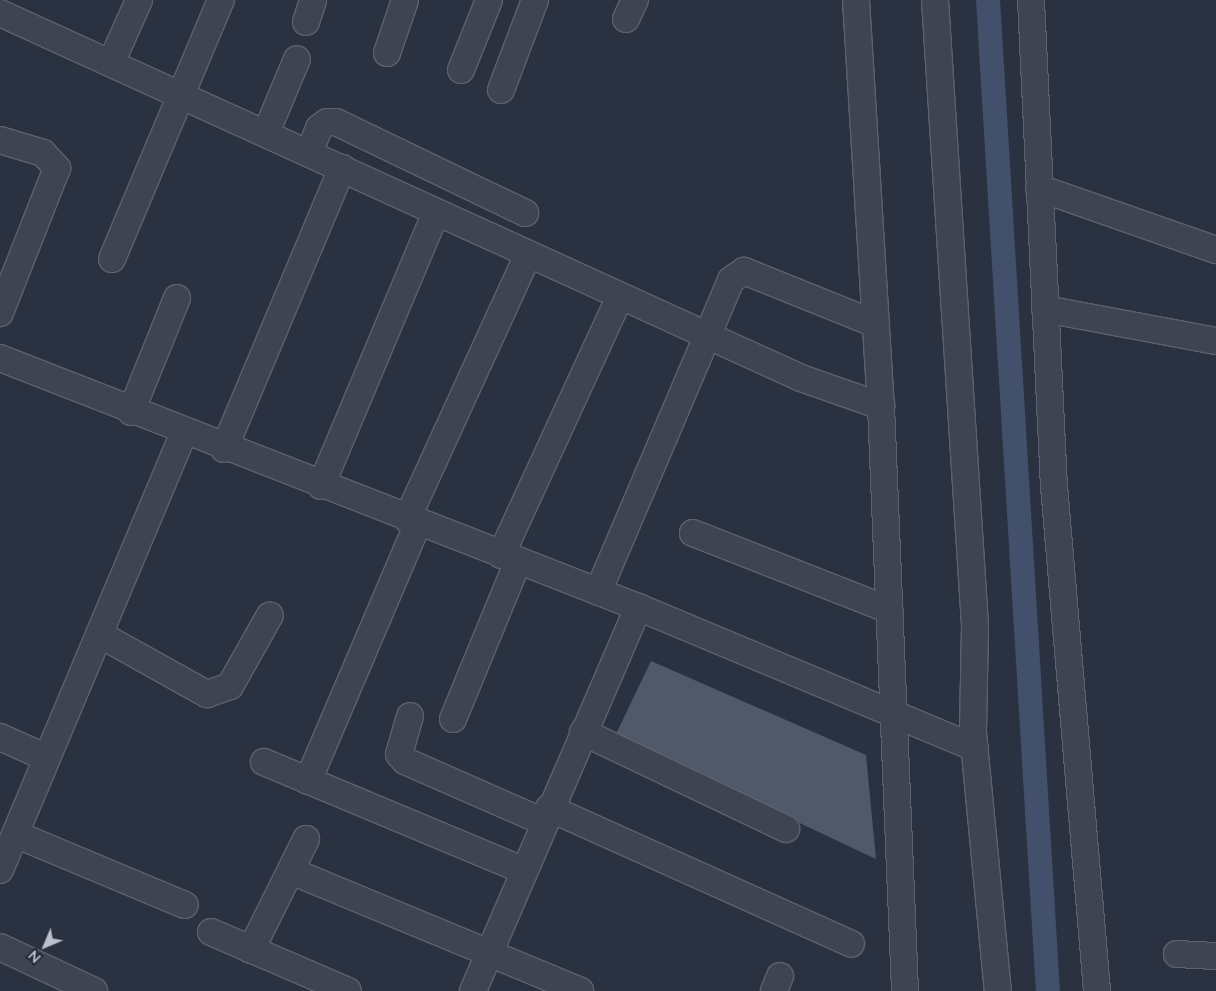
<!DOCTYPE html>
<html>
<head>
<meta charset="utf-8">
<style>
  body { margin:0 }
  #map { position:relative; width:1216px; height:991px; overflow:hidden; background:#2a3242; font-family:Lato,sans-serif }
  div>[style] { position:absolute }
  .canal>* { height:24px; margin:-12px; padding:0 12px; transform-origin:12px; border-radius:12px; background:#43506b }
  .building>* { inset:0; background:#50596a }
  .roads { filter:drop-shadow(1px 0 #5c626f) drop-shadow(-1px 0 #5c626f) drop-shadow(0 1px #5c626f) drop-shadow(0 -1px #5c626f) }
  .minor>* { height:26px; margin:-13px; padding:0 13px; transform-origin:13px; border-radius:13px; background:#3e4452 }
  span { translate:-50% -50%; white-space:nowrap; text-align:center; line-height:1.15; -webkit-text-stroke:4px #222937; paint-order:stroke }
  .north { position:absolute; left:20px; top:921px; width:50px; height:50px; -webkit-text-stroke:4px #222937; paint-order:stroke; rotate:225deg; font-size:14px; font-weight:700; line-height:20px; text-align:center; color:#bbc0cb }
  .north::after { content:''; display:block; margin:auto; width:18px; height:22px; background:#bbc0cb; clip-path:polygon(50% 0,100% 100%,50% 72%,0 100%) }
</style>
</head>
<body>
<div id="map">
  <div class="canal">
    <div style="left:988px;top:0;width:993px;rotate:86.54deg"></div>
  </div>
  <div class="building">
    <div style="clip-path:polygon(651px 661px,866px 755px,876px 859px,615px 736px)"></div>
  </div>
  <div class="roads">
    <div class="minor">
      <div style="left:856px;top:0;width:407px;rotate:86.5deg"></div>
      <div style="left:881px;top:406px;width:585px;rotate:87.65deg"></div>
      <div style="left:935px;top:0;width:627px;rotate:86.34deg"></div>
      <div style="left:975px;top:626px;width:107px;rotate:91.1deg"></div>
      <div style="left:973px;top:733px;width:259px;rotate:84.5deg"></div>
      <div style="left:1031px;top:0;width:487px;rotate:87.3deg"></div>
      <div style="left:1054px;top:486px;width:507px;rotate:85.13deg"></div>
      <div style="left:0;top:13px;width:880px;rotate:24.5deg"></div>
      <div style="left:801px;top:378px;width:85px;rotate:19.3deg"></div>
      <div style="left:626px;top:19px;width:21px;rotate:-65deg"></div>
      <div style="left:306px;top:22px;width:23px;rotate:-72deg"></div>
      <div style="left:387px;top:53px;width:56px;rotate:-71.2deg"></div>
      <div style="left:111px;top:63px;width:69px;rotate:-66deg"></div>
      <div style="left:461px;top:70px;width:75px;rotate:-68.2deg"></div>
      <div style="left:501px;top:90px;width:96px;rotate:-69.3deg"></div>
      <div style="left:266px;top:133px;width:80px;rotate:-67.3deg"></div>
      <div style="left:0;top:140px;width:45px;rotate:16.8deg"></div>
      <div style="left:43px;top:153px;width:21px;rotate:47deg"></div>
      <div style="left:57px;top:168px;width:156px;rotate:111.5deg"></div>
      <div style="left:309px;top:153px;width:27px;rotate:-68deg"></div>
      <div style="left:319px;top:128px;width:10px;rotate:-37deg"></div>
      <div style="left:327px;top:122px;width:9px"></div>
      <div style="left:336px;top:122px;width:210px;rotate:25.7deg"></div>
      <div style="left:1039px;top:188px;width:188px;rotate:19.3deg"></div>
      <div style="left:112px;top:259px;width:281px;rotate:-67.2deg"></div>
      <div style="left:1045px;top:309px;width:174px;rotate:10.6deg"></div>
      <div style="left:0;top:358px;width:685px;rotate:21.32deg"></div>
      <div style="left:638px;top:607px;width:365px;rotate:22.7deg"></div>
      <div style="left:131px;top:412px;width:123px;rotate:-68deg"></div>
      <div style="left:224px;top:449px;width:305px;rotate:-67.2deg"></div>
      <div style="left:321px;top:486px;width:297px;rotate:-67.2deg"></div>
      <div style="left:407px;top:519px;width:290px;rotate:-65.4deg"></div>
      <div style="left:693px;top:533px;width:211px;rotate:21.4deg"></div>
      <div style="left:501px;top:555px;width:285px;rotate:-65.3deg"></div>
      <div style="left:598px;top:592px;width:339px;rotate:-66.9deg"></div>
      <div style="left:731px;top:280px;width:16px;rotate:-35deg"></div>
      <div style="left:744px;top:271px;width:142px;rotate:21.9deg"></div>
      <div style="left:99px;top:634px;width:124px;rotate:29.1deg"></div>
      <div style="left:207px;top:694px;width:24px;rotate:-19deg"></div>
      <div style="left:230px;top:686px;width:81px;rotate:-60.6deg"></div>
      <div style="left:410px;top:716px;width:40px;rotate:106deg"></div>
      <div style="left:399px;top:754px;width:9px;rotate:49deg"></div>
      <div style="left:405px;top:761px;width:152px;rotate:23.7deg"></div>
      <div style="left:453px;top:719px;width:171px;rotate:-67.6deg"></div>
      <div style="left:583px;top:732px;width:225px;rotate:25.5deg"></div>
      <div style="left:0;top:737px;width:51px;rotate:24.1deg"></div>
      <div style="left:264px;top:762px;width:282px;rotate:22.7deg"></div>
      <div style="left:308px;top:781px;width:280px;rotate:-66.9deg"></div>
      <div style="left:549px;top:808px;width:331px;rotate:24.2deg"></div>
      <div style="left:15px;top:834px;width:184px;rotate:22.7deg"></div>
      <div style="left:0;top:870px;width:474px;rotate:-67.2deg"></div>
      <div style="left:291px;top:871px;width:313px;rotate:22.5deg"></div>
      <div style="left:211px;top:932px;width:149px;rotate:23.3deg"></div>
      <div style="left:0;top:947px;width:104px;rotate:25.1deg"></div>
      <div style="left:251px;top:950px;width:124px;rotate:-63.6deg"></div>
      <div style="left:1177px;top:954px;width:39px;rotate:3deg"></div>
      <div style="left:473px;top:991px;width:418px;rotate:-66.7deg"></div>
      <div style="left:774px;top:991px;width:16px;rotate:-68deg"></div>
    </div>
  </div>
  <div class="north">N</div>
</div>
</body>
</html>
